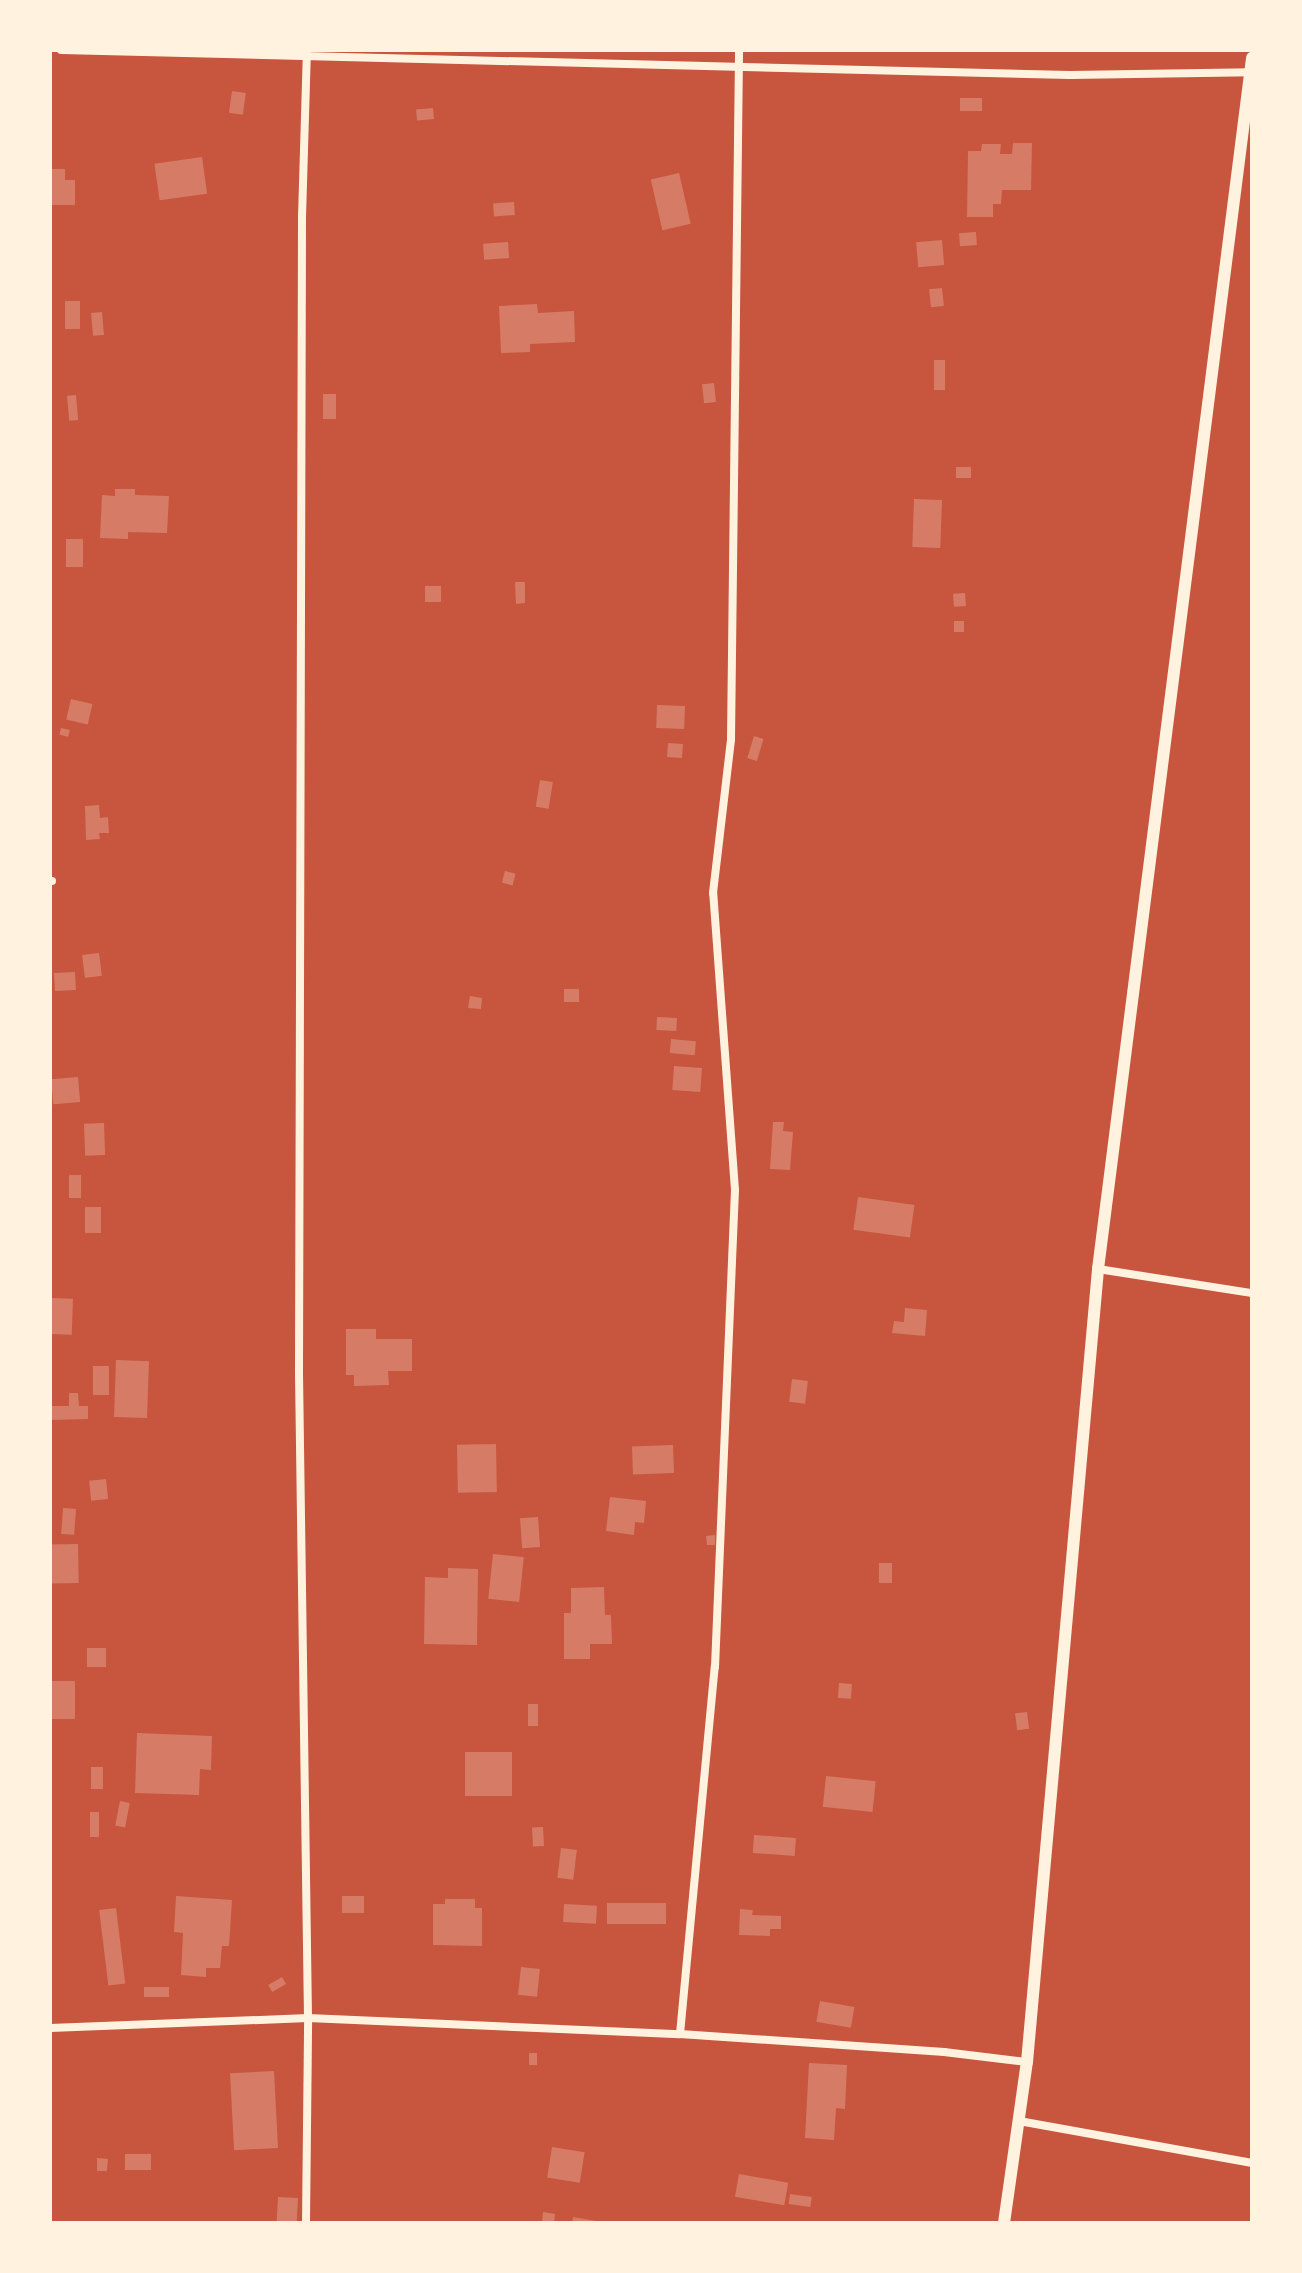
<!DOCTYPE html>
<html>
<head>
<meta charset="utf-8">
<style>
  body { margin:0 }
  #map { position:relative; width:1302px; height:2273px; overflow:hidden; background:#c8553d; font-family:Lato,sans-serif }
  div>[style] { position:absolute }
  .building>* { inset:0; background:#d67c66; transform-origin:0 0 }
  .minor>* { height:8px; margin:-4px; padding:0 4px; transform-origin:4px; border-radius:4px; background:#fff3e0 }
  .tertiary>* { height:12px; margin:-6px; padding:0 6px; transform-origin:6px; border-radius:6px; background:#fff3e0 }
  span { translate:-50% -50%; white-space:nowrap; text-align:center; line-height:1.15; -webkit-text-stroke:6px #fff3e0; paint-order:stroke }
  .frame { position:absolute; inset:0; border:52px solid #fff3e0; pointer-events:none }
</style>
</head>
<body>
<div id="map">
  <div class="building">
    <div style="left:232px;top:91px;width:14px;height:22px;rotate:8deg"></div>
    <div style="left:960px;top:98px;width:22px;height:13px"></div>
    <div style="left:433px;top:108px;width:11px;height:17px;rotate:85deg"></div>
    <div style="clip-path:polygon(1013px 143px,1032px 143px,1031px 190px,1002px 190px,1001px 204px,993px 204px,993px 217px,967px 217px,968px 151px,981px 151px,982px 144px,1001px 144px,1000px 154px,1012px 154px)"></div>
    <div style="left:202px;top:157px;width:37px;height:48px;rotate:82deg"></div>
    <div style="clip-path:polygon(50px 169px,65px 169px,65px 180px,75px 180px,75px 205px,50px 205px)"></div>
    <div style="left:679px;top:173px;width:52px;height:29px;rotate:77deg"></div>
    <div style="left:514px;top:202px;width:13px;height:21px;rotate:86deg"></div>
    <div style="left:976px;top:232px;width:13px;height:17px;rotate:86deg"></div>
    <div style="left:942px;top:240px;width:25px;height:26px;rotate:85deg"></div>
    <div style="left:508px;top:242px;width:16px;height:25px;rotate:86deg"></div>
    <div style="left:942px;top:288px;width:18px;height:13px;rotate:84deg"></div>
    <div style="left:65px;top:301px;width:15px;height:28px"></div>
    <div style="clip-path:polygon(537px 304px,538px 313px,574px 311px,575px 342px,530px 344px,530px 352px,501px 353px,499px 306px)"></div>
    <div style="left:102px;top:312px;width:23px;height:11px;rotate:85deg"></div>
    <div style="left:934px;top:360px;width:11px;height:30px"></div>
    <div style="left:714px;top:383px;width:19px;height:12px;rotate:84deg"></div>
    <div style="left:323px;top:394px;width:13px;height:25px"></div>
    <div style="left:76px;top:395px;width:25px;height:9px;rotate:85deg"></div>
    <div style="left:956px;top:467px;width:15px;height:11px"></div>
    <div style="clip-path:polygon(115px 489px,135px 489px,135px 495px,169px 496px,167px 533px,128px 532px,128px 539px,100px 538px,102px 495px,115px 496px)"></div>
    <div style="left:914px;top:499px;width:28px;height:48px;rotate:2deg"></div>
    <div style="left:66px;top:539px;width:17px;height:28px"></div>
    <div style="clip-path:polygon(515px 582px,525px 582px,525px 603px,516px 604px)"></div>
    <div style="left:425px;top:586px;width:16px;height:16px"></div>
    <div style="left:965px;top:593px;width:13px;height:12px;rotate:86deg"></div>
    <div style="left:954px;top:621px;width:10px;height:11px"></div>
    <div style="left:71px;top:699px;width:22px;height:21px;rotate:13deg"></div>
    <div style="left:657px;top:705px;width:28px;height:23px;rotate:2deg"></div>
    <div style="left:61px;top:728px;width:9px;height:7px;rotate:13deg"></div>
    <div style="left:754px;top:736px;width:10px;height:23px;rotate:17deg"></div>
    <div style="left:668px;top:743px;width:15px;height:14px;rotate:4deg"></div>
    <div style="left:540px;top:780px;width:13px;height:27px;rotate:9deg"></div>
    <div style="clip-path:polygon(99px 805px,100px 818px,108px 817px,109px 833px,99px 833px,100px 839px,86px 840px,85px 806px)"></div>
    <div style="left:505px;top:871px;width:11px;height:12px;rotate:15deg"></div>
    <div style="left:99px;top:953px;width:23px;height:17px;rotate:83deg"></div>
    <div style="left:75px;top:972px;width:18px;height:21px;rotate:87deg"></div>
    <div style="left:564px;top:989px;width:15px;height:13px"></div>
    <div style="clip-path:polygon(470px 996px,482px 998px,481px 1009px,468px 1008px)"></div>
    <div style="left:657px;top:1017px;width:20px;height:13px;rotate:3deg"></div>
    <div style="left:671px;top:1039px;width:25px;height:14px;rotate:5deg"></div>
    <div style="left:674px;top:1066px;width:28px;height:24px;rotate:4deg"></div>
    <div style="left:78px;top:1077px;width:25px;height:27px;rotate:85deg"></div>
    <div style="clip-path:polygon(773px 1122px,784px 1122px,783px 1131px,793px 1132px,790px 1170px,770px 1169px)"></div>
    <div style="left:104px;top:1123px;width:32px;height:20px;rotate:88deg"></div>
    <div style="left:69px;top:1175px;width:12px;height:23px"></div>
    <div style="left:858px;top:1197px;width:57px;height:33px;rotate:8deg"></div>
    <div style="left:85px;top:1207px;width:16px;height:26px"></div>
    <div style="left:50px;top:1298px;width:23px;height:36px;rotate:2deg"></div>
    <div style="clip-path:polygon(905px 1308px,927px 1310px,925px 1336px,892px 1333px,894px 1321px,904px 1322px)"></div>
    <div style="clip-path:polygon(346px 1329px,376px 1329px,376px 1339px,412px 1339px,412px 1371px,388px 1371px,389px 1385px,354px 1386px,354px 1375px,346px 1375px)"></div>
    <div style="left:116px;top:1360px;width:33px;height:57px;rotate:2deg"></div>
    <div style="left:93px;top:1366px;width:16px;height:29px"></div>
    <div style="left:792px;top:1379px;width:16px;height:23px;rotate:7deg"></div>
    <div style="clip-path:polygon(69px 1393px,78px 1393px,79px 1406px,88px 1406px,88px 1419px,50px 1420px,50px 1406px,69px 1406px)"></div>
    <div style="left:496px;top:1444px;width:48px;height:39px;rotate:89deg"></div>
    <div style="left:673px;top:1445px;width:28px;height:41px;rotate:88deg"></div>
    <div style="left:106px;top:1479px;width:20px;height:17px;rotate:84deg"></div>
    <div style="clip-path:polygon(610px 1497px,646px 1501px,644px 1523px,635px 1522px,634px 1535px,606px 1531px)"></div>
    <div style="left:63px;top:1508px;width:13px;height:26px;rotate:4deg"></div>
    <div style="left:538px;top:1517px;width:30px;height:18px;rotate:86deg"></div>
    <div style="clip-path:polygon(715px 1535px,715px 1545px,707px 1545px,706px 1536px)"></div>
    <div style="left:78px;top:1544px;width:39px;height:28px;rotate:89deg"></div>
    <div style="left:493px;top:1554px;width:31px;height:45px;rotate:6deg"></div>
    <div style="left:892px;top:1563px;width:20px;height:13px;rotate:90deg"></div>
    <div style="clip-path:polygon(448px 1568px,478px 1569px,477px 1645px,424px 1644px,425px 1577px,448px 1578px)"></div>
    <div style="clip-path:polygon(604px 1587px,605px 1615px,611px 1615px,612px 1644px,590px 1644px,590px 1659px,564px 1659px,564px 1613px,571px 1613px,571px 1588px)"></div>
    <div style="left:87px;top:1648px;width:19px;height:19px"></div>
    <div style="left:50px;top:1681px;width:25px;height:38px"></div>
    <div style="left:839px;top:1683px;width:13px;height:15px;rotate:4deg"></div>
    <div style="left:528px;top:1704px;width:10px;height:22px"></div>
    <div style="left:1027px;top:1712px;width:17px;height:12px;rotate:83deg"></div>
    <div style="clip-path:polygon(137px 1733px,212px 1736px,211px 1770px,200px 1769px,199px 1795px,135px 1793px)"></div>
    <div style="left:465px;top:1752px;width:47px;height:44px"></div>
    <div style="left:91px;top:1767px;width:12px;height:22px"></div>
    <div style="left:826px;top:1776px;width:50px;height:31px;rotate:6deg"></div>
    <div style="left:120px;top:1801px;width:10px;height:25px;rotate:11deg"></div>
    <div style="left:90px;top:1812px;width:9px;height:25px"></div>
    <div style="left:543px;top:1827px;width:19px;height:11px;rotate:87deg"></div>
    <div style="left:754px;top:1835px;width:42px;height:18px;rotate:4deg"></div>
    <div style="left:561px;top:1848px;width:16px;height:30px;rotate:7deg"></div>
    <div style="clip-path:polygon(176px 1896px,232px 1900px,229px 1946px,222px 1946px,220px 1968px,206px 1968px,206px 1977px,181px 1975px,183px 1933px,174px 1932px)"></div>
    <div style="left:364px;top:1896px;width:17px;height:22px;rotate:90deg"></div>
    <div style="clip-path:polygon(445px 1899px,475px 1899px,475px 1908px,482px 1908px,482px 1946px,433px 1945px,433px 1904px,445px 1904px)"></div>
    <div style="left:607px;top:1903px;width:59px;height:21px"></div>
    <div style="left:564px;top:1904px;width:33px;height:18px;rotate:3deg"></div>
    <div style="left:116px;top:1908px;width:76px;height:17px;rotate:83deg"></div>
    <div style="clip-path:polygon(740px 1909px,753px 1910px,752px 1915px,781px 1916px,781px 1929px,770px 1929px,770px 1936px,739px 1935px)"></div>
    <div style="left:521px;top:1967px;width:19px;height:28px;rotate:6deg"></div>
    <div style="left:282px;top:1977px;width:8px;height:16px;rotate:60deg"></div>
    <div style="left:144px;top:1987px;width:25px;height:10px"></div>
    <div style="left:820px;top:2001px;width:35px;height:21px;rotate:10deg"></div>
    <div style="left:529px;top:2053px;width:8px;height:12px"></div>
    <div style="clip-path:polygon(809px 2063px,847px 2065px,845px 2109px,836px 2108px,834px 2140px,805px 2138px)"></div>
    <div style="left:274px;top:2071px;width:77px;height:44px;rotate:87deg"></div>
    <div style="left:552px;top:2147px;width:33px;height:31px;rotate:9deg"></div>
    <div style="left:125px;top:2154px;width:26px;height:16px"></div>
    <div style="clip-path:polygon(97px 2158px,108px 2159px,107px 2171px,97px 2171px)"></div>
    <div style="left:739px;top:2174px;width:50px;height:23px;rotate:10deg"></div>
    <div style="left:790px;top:2194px;width:22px;height:10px;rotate:8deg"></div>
    <div style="left:278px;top:2197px;width:20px;height:26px;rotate:3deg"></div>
    <div style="clip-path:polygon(543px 2212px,555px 2214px,554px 2223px,542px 2223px)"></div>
    <div style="clip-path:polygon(573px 2217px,596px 2221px,596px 2223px,572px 2223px)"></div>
  </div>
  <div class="minor">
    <div style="left:61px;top:50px;width:1009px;rotate:1.42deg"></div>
    <div style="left:1070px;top:75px;width:181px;rotate:-0.9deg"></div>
    <div style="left:50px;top:881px;width:2px"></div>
    <div style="left:1098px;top:1269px;width:156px;rotate:8.9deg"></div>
    <div style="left:50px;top:2028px;width:258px;rotate:-2.2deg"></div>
    <div style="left:308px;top:2018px;width:372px;rotate:2.5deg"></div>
    <div style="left:680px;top:2034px;width:265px;rotate:3.9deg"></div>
    <div style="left:944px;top:2052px;width:84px;rotate:6.9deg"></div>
    <div style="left:680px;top:2034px;width:369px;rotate:-84.6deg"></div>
    <div style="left:715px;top:1667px;width:477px;rotate:-87.6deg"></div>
    <div style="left:735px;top:1190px;width:298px;rotate:-94.2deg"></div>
    <div style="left:713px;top:893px;width:155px;rotate:-83.3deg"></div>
    <div style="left:731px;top:739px;width:689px;rotate:-89.33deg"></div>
    <div style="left:1019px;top:2121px;width:237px;rotate:10.2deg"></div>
    <div style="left:306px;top:2223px;width:205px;rotate:-89.4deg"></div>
    <div style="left:308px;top:2018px;width:648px;rotate:-90.8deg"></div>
    <div style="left:299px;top:1370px;width:1153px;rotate:-89.85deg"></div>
    <div style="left:302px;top:217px;width:167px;rotate:-88.3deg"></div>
  </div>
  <div class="tertiary">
    <div style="left:1004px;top:2223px;width:163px;rotate:-81.9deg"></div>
    <div style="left:1027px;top:2062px;width:796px;rotate:-84.88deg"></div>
    <div style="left:1098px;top:1269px;width:1221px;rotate:-82.75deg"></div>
  </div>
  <div class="frame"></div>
</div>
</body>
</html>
